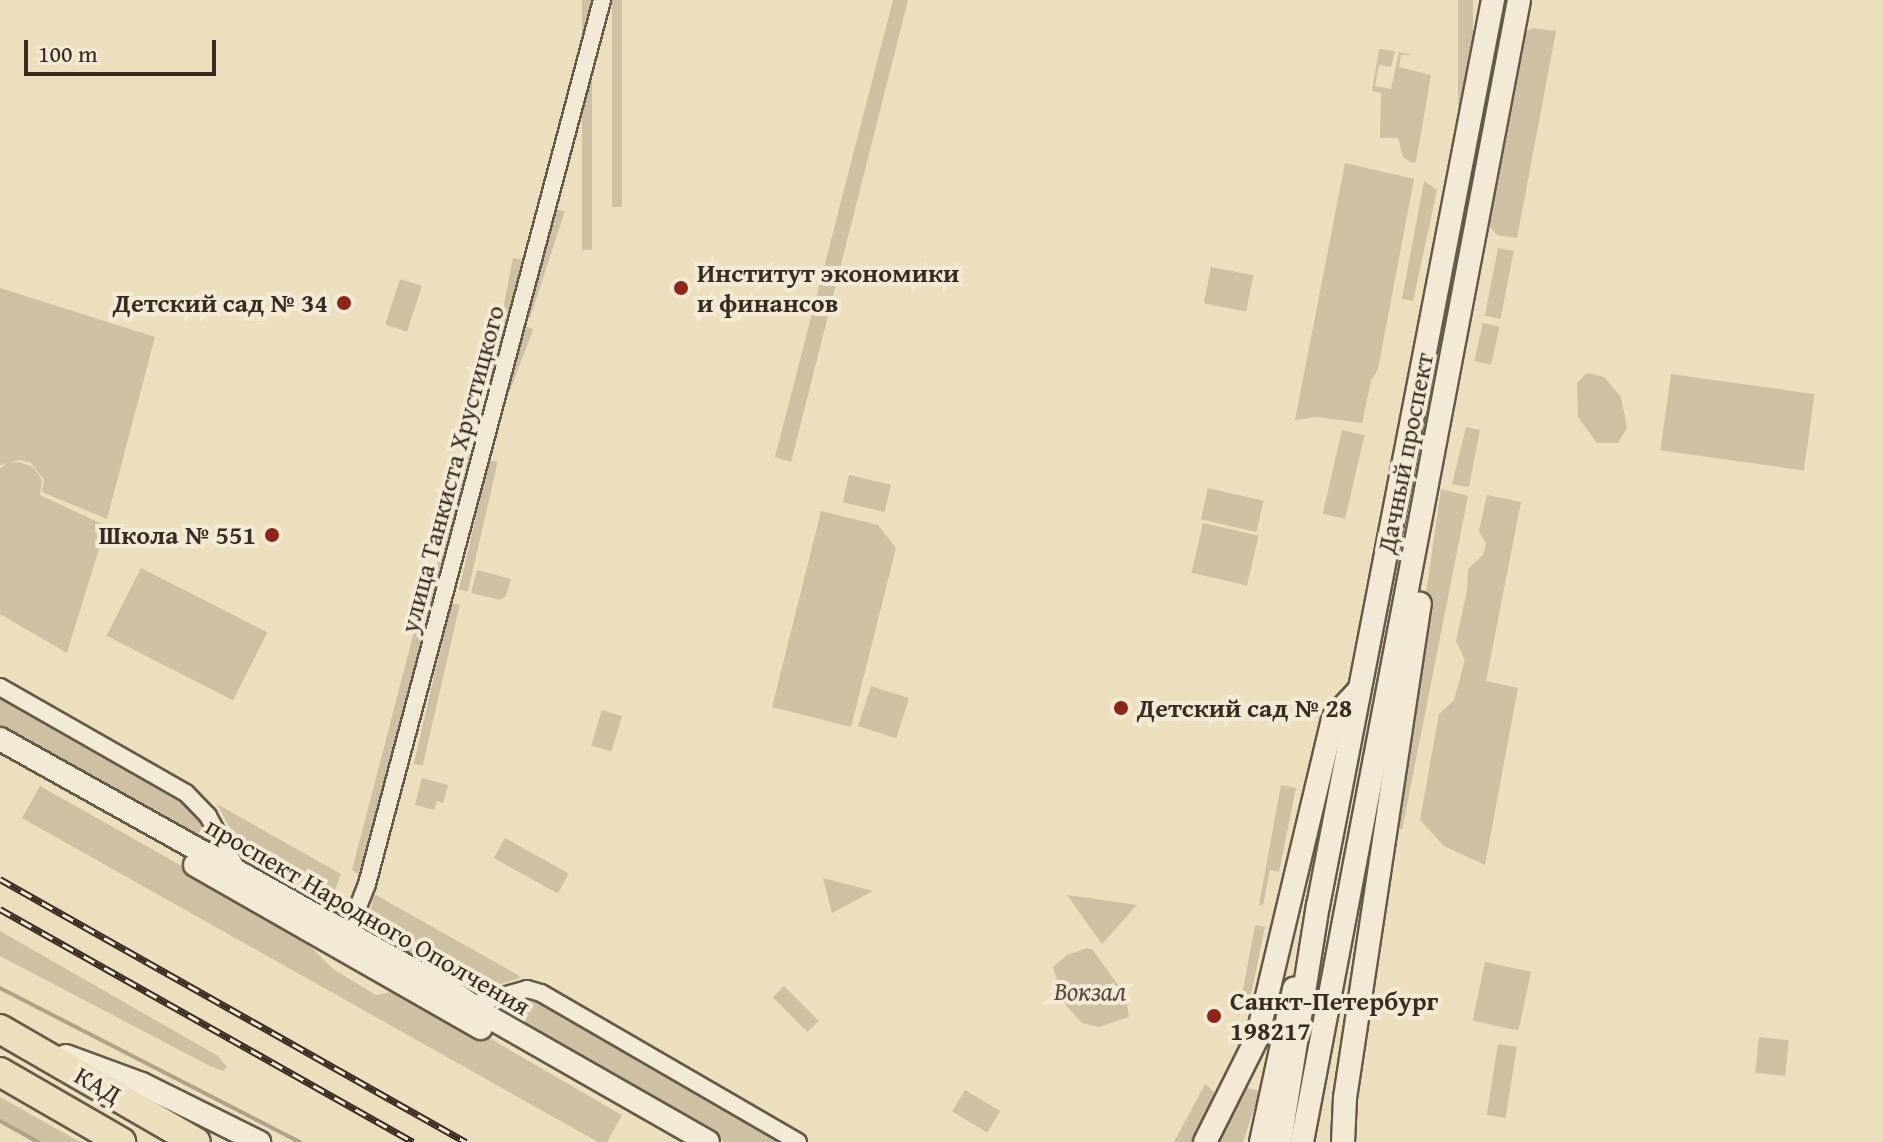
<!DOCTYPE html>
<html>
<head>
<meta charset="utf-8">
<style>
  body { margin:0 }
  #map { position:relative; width:1883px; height:1142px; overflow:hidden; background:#ebdfbe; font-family:"Gentium Book Plus",serif }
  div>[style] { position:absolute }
  .green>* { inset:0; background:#cdc0a3; transform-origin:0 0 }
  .stream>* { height:4px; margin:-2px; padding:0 2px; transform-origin:2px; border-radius:2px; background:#aea289 }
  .roads { filter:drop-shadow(2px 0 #665848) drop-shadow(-2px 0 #665848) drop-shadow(0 2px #665848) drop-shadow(0 -2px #665848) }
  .minor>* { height:16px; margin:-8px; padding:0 8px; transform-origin:8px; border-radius:8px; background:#f2ead5 }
  .secondary>* { height:22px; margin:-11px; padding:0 11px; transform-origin:11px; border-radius:11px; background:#f2ead5 }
  .motorway>* { height:28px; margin:-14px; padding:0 14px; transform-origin:14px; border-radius:14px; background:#ebdfbe }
  .rail>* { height:7px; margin-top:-3.5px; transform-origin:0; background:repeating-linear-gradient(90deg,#f2ead5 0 12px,#392b21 0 24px); box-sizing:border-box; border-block:2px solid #392b21 }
  .dots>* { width:22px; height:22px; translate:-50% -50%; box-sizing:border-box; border:4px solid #f2ead5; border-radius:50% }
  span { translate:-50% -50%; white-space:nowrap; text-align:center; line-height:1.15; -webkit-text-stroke:8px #f2ead5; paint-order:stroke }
  .poi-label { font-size:26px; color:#392b21; font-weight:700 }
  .left { translate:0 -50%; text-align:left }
  .right { translate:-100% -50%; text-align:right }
  .street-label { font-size:26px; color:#392b21 }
  .park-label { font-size:26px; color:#57493b; font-style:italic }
  .scale { position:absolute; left:24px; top:40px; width:192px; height:36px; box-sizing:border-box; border:4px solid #392b21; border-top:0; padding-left:10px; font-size:24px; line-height:28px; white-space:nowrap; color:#392b21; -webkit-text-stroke:6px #f2ead5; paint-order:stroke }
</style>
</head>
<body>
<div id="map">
  <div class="green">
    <div style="left:582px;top:0;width:10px;height:250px"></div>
    <div style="left:612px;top:0;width:10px;height:207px"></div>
    <div style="clip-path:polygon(893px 0,908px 0,791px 462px,775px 457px)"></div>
    <div style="left:1458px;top:0;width:15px;height:169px"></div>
    <div style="clip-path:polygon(1532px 28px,1556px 31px,1517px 238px,1497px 235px,1489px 226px,1522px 35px)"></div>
    <div style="clip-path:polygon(1379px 49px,1395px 51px,1391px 67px,1379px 65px,1375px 86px,1391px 89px,1399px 52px,1412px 55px,1401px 55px,1399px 67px,1431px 75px,1416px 162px,1412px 163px,1403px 157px,1398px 138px,1380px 138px,1381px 93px,1372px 91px)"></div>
    <div style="clip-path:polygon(1345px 163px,1414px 179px,1378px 369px,1371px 381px,1362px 423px,1316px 417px,1295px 420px)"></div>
    <div style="clip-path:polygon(1424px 181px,1437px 190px,1413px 301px,1402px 299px)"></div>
    <div style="left:556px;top:209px;width:9px;height:112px;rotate:18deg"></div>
    <div style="left:1498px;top:248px;width:16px;height:69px;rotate:11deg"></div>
    <div style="left:513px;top:258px;width:10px;height:194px;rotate:11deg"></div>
    <div style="left:1211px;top:267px;width:43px;height:37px;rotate:11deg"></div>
    <div style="left:400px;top:279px;width:23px;height:48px;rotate:18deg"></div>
    <div style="clip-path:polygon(0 288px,155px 337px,107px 519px,42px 492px,44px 480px,31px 463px,19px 460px,0 465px)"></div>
    <div style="left:1483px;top:323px;width:17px;height:39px;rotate:13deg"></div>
    <div style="left:525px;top:326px;width:9px;height:130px;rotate:21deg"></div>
    <div style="clip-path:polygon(1587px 373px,1604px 377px,1621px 397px,1627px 428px,1618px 443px,1597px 443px,1578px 417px,1577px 383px)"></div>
    <div style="left:1671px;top:374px;width:145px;height:77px;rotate:8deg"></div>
    <div style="clip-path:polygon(1466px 427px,1480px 430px,1469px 487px,1452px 484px)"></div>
    <div style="left:1342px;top:430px;width:23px;height:86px;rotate:13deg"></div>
    <div style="left:462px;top:453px;width:9px;height:171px;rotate:13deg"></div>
    <div style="left:489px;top:460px;width:9px;height:133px;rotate:13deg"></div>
    <div style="clip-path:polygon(19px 462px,33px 467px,42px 480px,40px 495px,106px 526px,67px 653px,0 614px,0 468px,7px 463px)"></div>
    <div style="left:849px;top:475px;width:43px;height:28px;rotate:13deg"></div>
    <div style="left:1208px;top:488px;width:57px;height:32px;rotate:13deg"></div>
    <div style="clip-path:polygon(1441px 489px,1468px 496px,1402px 830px,1393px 824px)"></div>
    <div style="clip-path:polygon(1487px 495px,1521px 502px,1486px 681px,1518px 688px,1485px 865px,1444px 846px,1420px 820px,1439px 714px,1454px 700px,1465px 660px,1456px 641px,1467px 590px,1468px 569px,1483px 555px,1486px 543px,1479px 531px)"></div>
    <div style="clip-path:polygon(821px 511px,878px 525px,896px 548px,851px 727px,772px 707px)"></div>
    <div style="left:1203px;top:523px;width:57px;height:51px;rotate:13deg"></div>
    <div style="left:141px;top:568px;width:142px;height:76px;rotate:27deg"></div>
    <div style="clip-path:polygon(477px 570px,511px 579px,506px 596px,500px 600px,471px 593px)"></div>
    <div style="left:451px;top:603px;width:9px;height:165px;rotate:13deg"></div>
    <div style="clip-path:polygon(415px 628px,425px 631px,360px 875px,352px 870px)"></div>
    <div style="left:871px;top:686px;width:40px;height:42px;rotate:18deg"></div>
    <div style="clip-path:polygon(0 697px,181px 800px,201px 821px,214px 848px,0 732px)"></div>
    <div style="left:602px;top:710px;width:21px;height:37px;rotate:17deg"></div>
    <div style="clip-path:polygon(422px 778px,448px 785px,443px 803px,437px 801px,434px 810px,415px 805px)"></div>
    <div style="clip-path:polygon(1281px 785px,1296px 788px,1279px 872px,1270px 870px,1263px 905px,1259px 905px)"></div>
    <div style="clip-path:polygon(40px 786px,313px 940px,311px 947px,333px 969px,376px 995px,391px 992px,460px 1031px,477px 1031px,622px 1115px,607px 1142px,598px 1142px,22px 818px)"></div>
    <div style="clip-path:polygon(217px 804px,341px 874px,330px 903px,245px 856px)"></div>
    <div style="left:505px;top:838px;width:73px;height:23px;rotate:29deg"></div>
    <div style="clip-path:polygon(823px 878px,873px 891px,832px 913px)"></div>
    <div style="clip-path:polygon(374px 894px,518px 975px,520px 978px,475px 992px,379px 940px,371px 931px,369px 919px)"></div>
    <div style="clip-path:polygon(1067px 895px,1137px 905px,1102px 944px)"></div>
    <div style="clip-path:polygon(1255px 925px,1265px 927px,1250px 999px,1238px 1017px)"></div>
    <div style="clip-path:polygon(0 931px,218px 1056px,227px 1067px,223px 1071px,210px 1066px,0 956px)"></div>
    <div style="clip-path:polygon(1087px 948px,1093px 950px,1118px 985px,1127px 1004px,1129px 1017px,1099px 1027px,1082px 1023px,1064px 1003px,1053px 967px,1067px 955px)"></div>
    <div style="left:1485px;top:962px;width:47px;height:60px;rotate:12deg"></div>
    <div style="left:784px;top:986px;width:49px;height:16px;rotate:45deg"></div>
    <div style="clip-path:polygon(525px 996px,538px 1000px,787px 1142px,725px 1142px,495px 1011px,493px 1005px)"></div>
    <div style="left:1759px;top:1037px;width:30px;height:36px;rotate:6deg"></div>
    <div style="left:1498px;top:1044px;width:19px;height:72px;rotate:9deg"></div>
    <div style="clip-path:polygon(1205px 1084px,1219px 1096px,1196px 1142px,1174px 1142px)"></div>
    <div style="clip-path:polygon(1245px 1088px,1260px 1091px,1243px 1142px,1216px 1142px)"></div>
    <div style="left:965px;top:1090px;width:41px;height:25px;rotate:31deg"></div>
    <div style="clip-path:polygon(0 1097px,80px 1142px,41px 1142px,0 1119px)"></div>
  </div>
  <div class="stream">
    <div style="left:0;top:988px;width:337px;rotate:27.2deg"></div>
    <div style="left:0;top:1121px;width:43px;rotate:28.9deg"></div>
  </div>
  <div class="roads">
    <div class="minor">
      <div style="left:0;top:687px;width:214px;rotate:29.7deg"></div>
      <div style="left:186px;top:793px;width:32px;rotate:46deg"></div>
      <div style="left:208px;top:816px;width:63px;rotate:61.4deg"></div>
      <div style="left:344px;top:943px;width:63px;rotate:-68.7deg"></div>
      <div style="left:367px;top:884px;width:915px;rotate:-75.11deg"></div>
      <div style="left:471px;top:1005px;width:58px;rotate:-15.9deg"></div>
      <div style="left:527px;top:989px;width:15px;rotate:16deg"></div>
      <div style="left:541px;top:993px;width:297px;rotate:30.1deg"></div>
    </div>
    <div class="secondary">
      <div style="left:0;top:739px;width:517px;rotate:29.19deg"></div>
      <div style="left:451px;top:991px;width:46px;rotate:34.4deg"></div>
      <div style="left:489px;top:1017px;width:252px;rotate:29.7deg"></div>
      <div style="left:195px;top:865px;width:329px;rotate:29.7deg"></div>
      <div style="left:66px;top:1056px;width:81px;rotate:20.2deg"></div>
      <div style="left:142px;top:1084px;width:131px;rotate:26.4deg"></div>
      <div style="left:1205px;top:1142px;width:116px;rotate:-63.4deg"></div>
      <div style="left:1257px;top:1038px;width:329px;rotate:-76.6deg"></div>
      <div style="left:1333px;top:718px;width:38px;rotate:-47deg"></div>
      <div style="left:1261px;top:1142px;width:157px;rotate:-77.8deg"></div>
      <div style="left:1280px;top:1142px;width:239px;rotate:-80.9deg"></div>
      <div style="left:1318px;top:906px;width:923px;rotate:-79.07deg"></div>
      <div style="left:1302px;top:1142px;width:1162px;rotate:-79.24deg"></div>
      <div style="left:1343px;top:1142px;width:44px;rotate:-87.4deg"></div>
      <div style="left:1345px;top:1098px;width:500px;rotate:-81.4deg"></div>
    </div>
    <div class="motorway">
      <div style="left:0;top:1029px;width:226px;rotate:30deg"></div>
      <div style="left:0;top:1072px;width:140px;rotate:30deg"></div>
    </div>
  </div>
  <div class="rail">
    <div style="left:0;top:879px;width:535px;rotate:29.44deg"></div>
    <div style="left:0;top:909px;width:474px;rotate:29.4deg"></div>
  </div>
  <div class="dots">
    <div style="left:681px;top:288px;background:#8f2418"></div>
    <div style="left:344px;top:303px;background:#8f2418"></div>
    <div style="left:272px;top:535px;background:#8f2418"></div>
    <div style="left:1121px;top:708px;background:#8f2418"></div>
    <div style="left:1214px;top:1016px;background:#8f2418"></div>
  </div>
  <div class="poi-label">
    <span class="left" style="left:697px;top:288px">Институт экономики<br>и финансов</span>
    <span class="right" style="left:328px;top:303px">Детский сад № 34</span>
    <span class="right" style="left:256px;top:535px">Школа № 551</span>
    <span class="left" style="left:1137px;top:708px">Детский сад № 28</span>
    <span class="left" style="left:1230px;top:1016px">Санкт-Петербург<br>198217</span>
  </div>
  <div class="street-label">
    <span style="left:1405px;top:453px;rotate:-79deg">Дачный проспект</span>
    <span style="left:452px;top:469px;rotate:-75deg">улица Танкиста Хрустицкого</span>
    <span style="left:368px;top:916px;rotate:30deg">проспект Народного Ополчения</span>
    <span style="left:98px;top:1085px;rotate:30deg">КАД</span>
  </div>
  <div class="park-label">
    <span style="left:1090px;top:991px">Вокзал</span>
  </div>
  <div class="scale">100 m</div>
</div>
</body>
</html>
